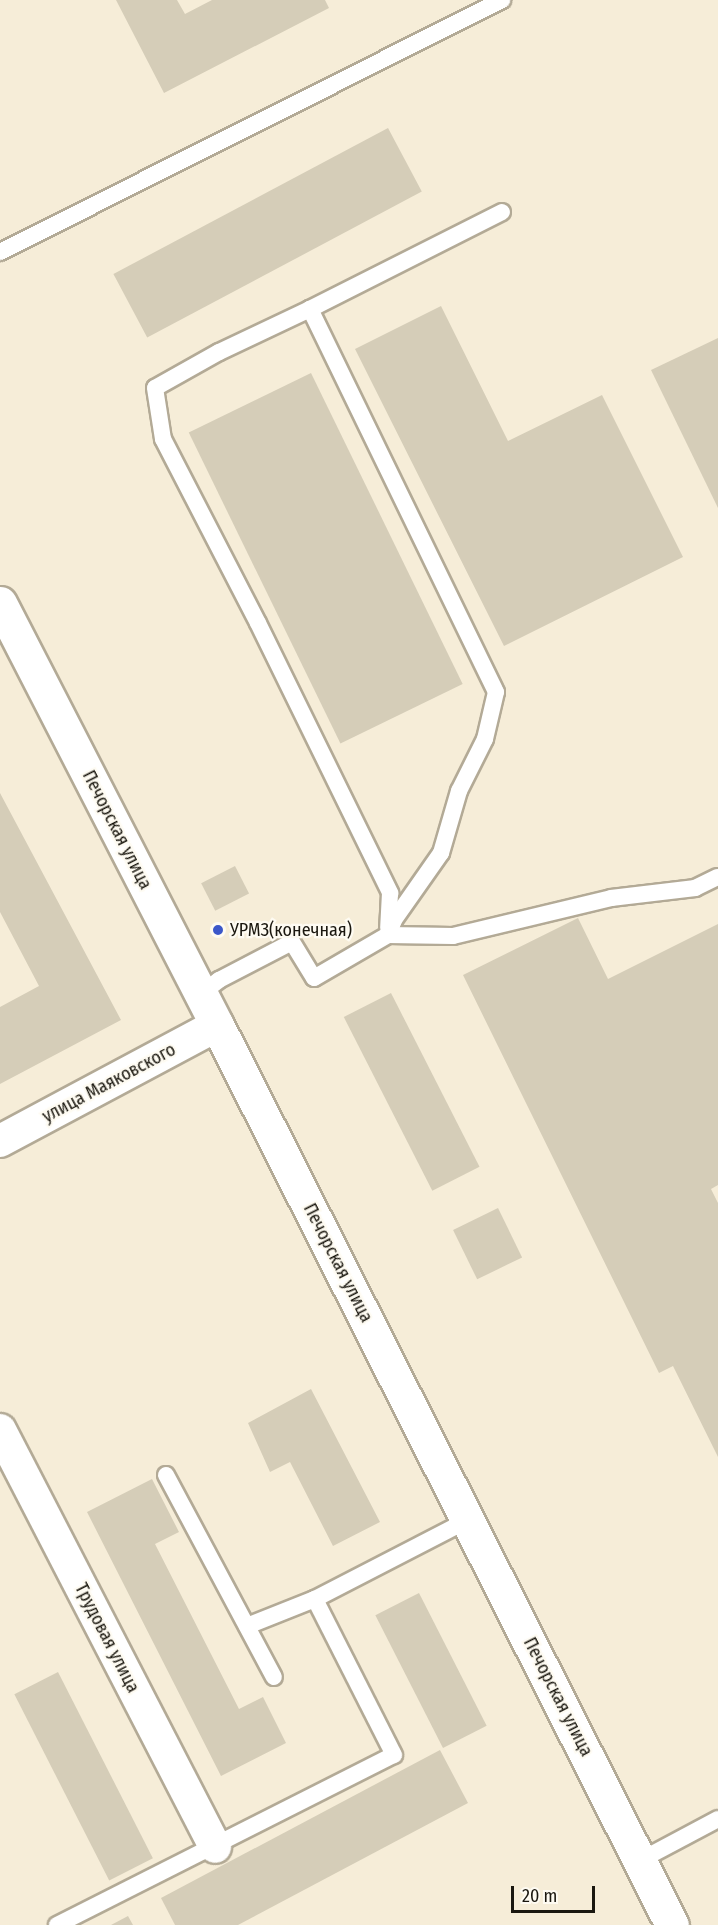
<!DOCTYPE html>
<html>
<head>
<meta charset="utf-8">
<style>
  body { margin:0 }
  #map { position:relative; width:718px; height:1925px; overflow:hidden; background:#f6edd8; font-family:"Fira Sans Condensed",sans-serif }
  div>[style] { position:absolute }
  .building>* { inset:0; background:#d5cdb8; transform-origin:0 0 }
  .roads { filter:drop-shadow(2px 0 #b3aa96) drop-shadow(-2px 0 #b3aa96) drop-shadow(0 2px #b3aa96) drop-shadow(0 -2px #b3aa96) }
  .service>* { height:16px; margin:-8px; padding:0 8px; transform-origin:8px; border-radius:8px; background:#fff }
  .minor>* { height:32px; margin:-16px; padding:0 16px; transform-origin:16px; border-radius:16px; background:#fff }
  .tertiary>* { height:33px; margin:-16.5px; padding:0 16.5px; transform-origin:16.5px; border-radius:16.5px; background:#fff }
  .dots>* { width:16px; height:16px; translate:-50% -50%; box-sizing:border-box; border:3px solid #fefbf2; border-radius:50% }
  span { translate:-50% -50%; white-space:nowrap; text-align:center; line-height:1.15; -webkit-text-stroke:4.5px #fefbf2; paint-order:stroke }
  .street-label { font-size:18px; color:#1a170f }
  .poi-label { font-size:18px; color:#1a170f }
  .left { translate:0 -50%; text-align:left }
  .scale { position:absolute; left:511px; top:1886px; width:84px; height:27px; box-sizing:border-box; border:3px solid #1a170f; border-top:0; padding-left:8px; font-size:18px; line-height:21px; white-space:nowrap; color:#1a170f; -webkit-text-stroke:4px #fefbf2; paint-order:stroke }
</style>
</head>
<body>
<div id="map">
  <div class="building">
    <div style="clip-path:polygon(116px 0,177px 0,185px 14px,212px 0,325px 0,329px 8px,164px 93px)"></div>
    <div style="left:388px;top:128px;width:72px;height:311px;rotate:62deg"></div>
    <div style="clip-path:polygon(441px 306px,508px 441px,602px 395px,683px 557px,504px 646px,355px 349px)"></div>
    <div style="clip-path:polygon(718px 338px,718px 508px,651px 370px)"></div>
    <div style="left:311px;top:373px;width:346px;height:136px;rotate:64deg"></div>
    <div style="clip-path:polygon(0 793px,121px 1020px,0 1084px,0 1007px,39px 986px,0 912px)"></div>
    <div style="left:235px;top:866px;width:31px;height:38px;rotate:63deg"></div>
    <div style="clip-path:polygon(578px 918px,608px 979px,718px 924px,718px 1185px,711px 1189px,718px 1203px,718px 1457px,673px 1366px,659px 1373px,463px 975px)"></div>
    <div style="left:391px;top:993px;width:195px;height:53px;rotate:63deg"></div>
    <div style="left:498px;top:1208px;width:55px;height:50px;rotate:64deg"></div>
    <div style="clip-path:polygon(311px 1389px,380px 1522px,333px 1546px,290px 1462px,270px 1472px,248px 1423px)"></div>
    <div style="clip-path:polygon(152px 1479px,179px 1532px,155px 1544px,239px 1709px,263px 1697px,286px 1743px,221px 1776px,87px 1512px)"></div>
    <div style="left:419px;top:1593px;width:149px;height:49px;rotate:63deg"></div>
    <div style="left:58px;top:1672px;width:209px;height:49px;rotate:63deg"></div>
    <div style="clip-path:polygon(440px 1750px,468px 1803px,238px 1925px,175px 1925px,161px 1898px)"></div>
    <div style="clip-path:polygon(128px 1916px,133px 1925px,111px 1925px)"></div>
  </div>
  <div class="roads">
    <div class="service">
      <div style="left:0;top:252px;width:562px;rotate:-26.66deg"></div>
      <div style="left:310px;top:309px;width:101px;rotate:154.7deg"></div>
      <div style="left:219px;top:352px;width:73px;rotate:150.6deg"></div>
      <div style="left:155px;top:388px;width:52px;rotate:81.1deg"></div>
      <div style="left:163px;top:439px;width:207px;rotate:62.7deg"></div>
      <div style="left:258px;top:623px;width:301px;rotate:63.9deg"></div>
      <div style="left:390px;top:893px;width:35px;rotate:93deg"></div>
      <div style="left:388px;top:935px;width:16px;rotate:-68deg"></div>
      <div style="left:394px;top:920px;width:82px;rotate:-55deg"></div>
      <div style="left:441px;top:853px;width:65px;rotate:-73.8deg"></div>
      <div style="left:459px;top:791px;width:58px;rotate:-63.4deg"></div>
      <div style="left:485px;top:739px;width:48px;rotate:-76.8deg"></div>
      <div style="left:496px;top:692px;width:426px;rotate:-115.9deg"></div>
      <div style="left:310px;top:309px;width:215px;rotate:-26.8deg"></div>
      <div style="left:201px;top:994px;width:23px;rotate:-38deg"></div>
      <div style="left:219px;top:980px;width:82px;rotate:-27.5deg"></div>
      <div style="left:292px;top:942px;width:42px;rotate:58.6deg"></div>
      <div style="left:314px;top:978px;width:86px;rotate:-30.2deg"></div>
      <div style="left:388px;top:935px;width:65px;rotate:0.9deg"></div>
      <div style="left:453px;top:936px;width:163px;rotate:-13.5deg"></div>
      <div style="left:611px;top:898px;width:85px;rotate:-6.8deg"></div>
      <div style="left:695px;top:888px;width:25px;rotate:-26deg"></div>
      <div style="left:166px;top:1475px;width:229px;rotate:61.9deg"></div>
      <div style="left:247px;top:1626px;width:73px;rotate:-21.7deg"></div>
      <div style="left:315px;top:1599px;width:172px;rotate:-27.3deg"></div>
      <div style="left:641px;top:1860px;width:87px;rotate:-28deg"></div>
      <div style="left:57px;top:1925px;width:377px;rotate:-26.8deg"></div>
      <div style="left:394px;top:1755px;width:175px;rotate:-116.9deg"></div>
    </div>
    <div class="minor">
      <div style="left:0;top:1141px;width:246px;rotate:-28.1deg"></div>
      <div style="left:0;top:1430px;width:469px;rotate:62.7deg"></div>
    </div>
    <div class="tertiary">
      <div style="left:0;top:603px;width:475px;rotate:62.8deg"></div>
      <div style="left:217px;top:1025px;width:1008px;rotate:63.18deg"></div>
    </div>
  </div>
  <div class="dots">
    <div style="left:218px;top:930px;background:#3b57c9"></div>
  </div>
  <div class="street-label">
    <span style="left:117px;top:830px;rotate:63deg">Печорская улица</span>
    <span style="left:109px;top:1083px;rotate:-28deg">улица Маяковского</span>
    <span style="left:338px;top:1263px;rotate:63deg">Печорская улица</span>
    <span style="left:107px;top:1638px;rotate:63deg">Трудовая улица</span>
    <span style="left:558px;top:1697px;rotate:63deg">Печорская улица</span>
  </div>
  <div class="poi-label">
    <span class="left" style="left:230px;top:930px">УРМЗ(конечная)</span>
  </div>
  <div class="scale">20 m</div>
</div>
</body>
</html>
